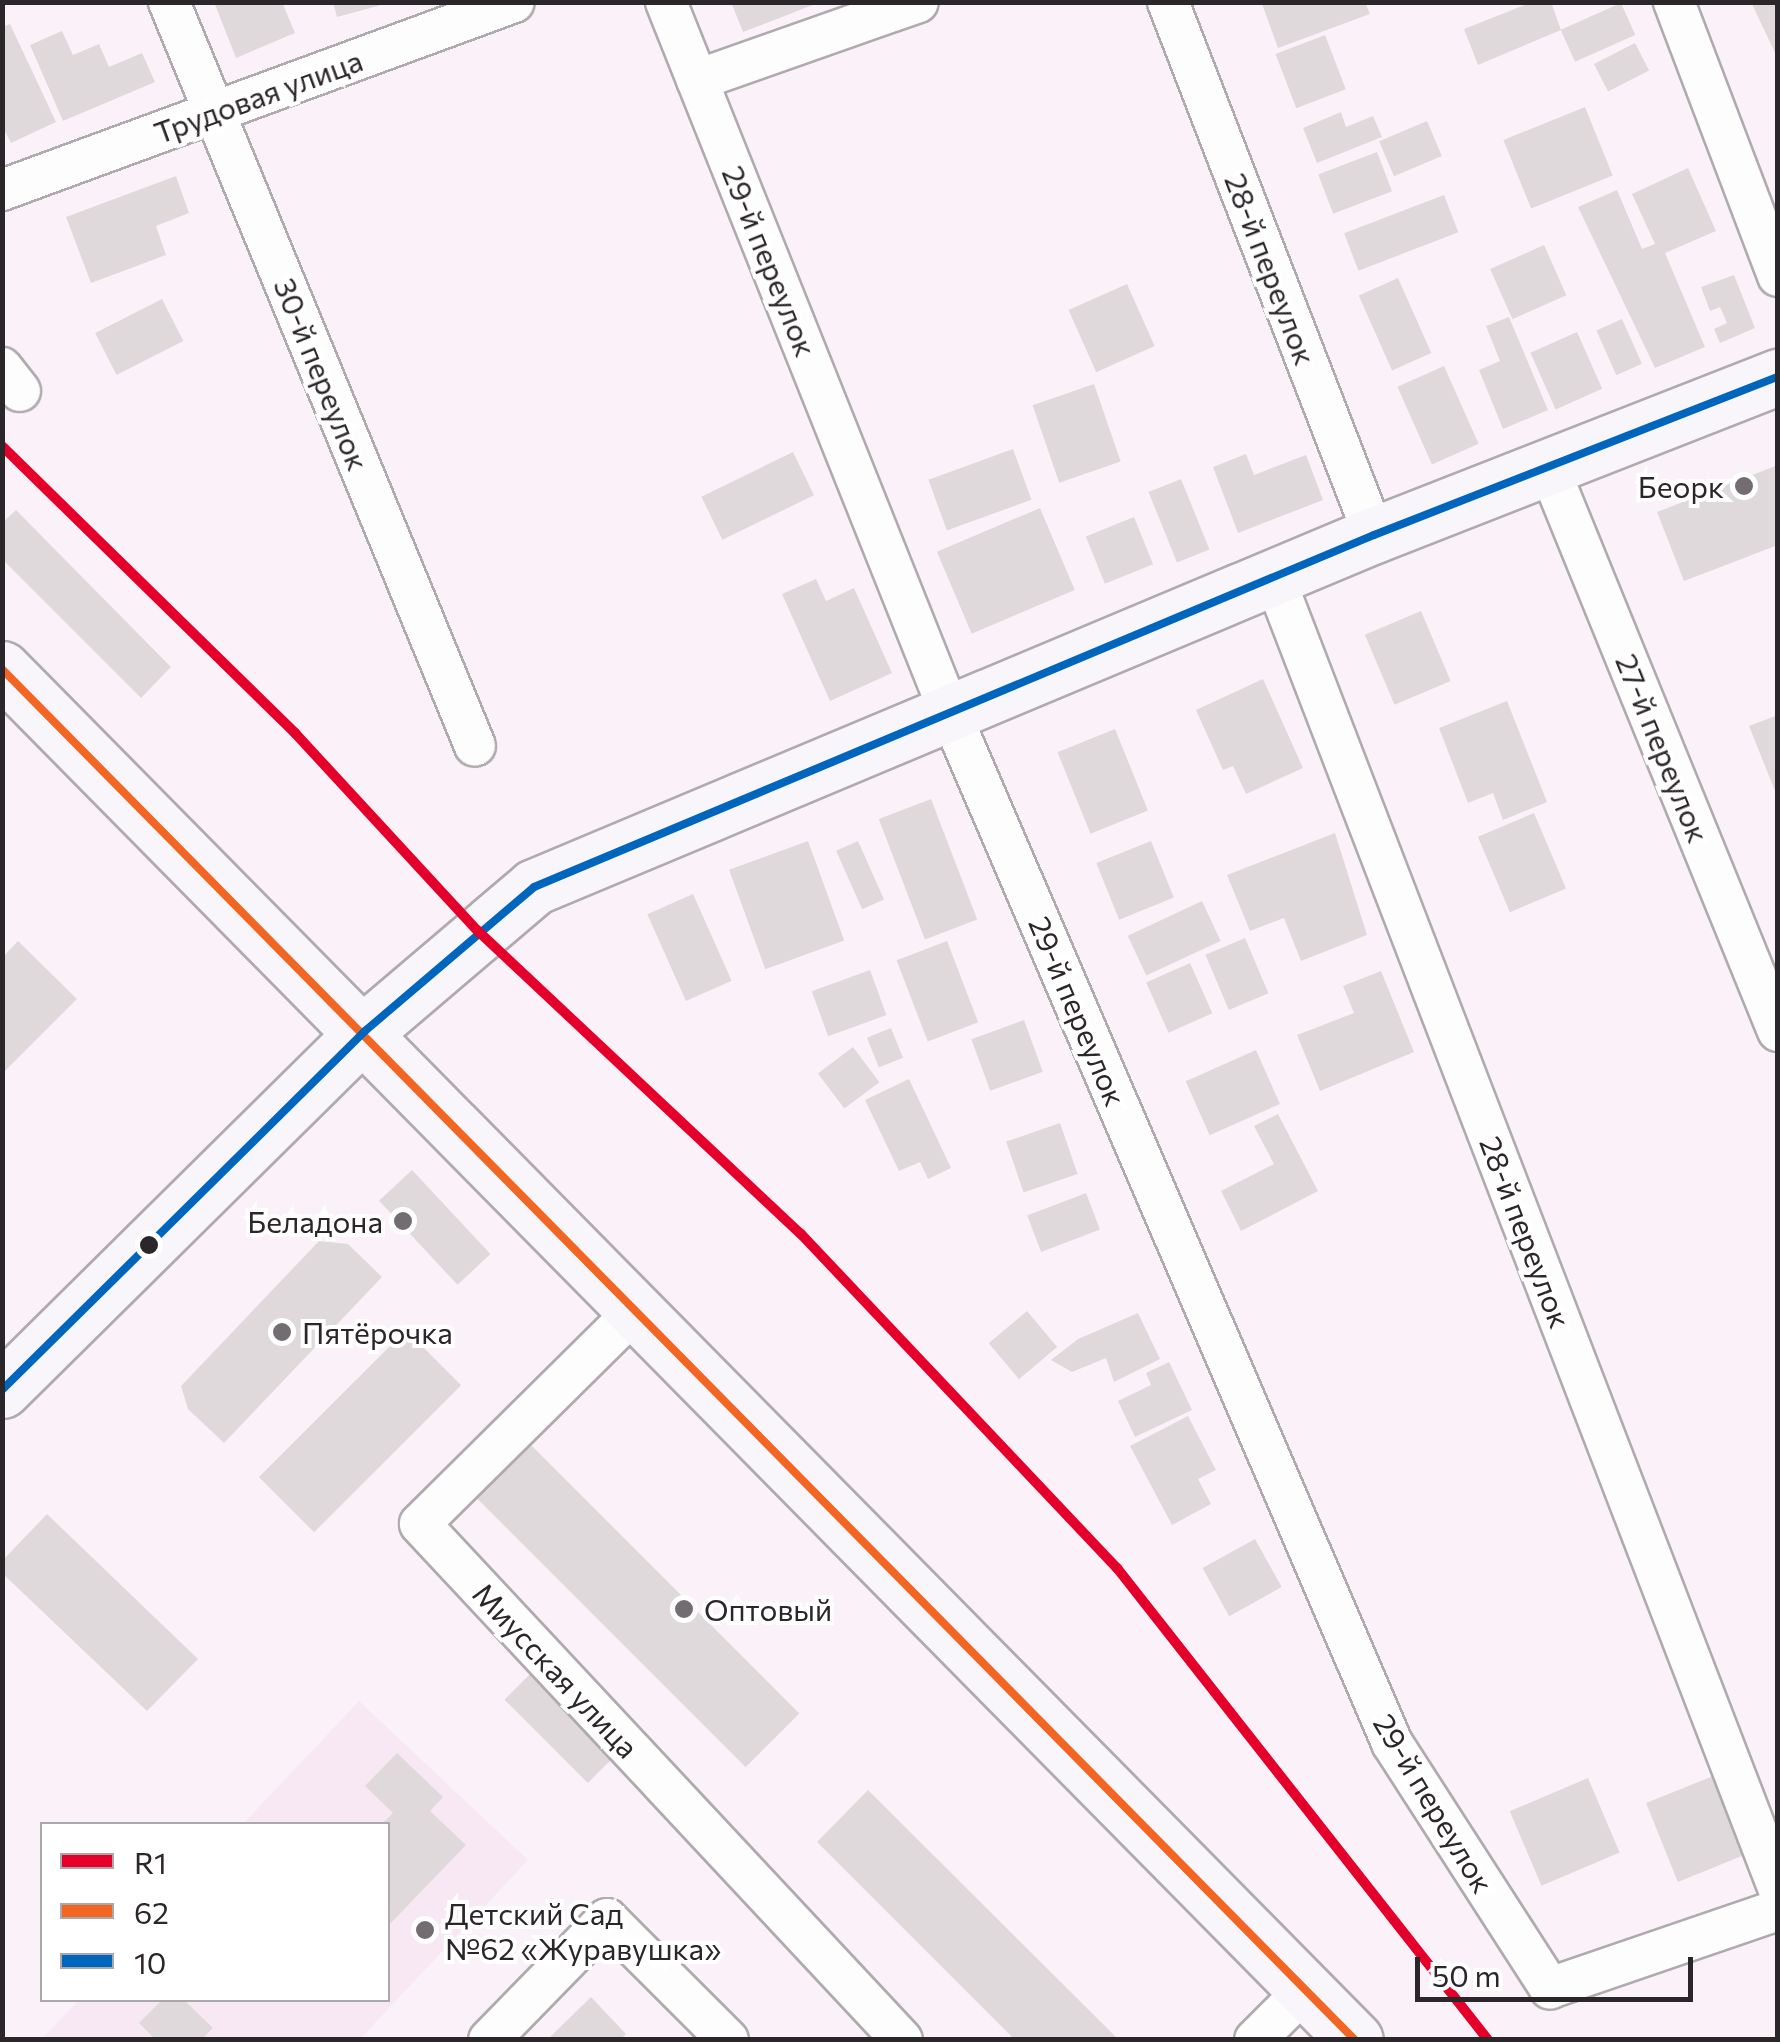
<!DOCTYPE html>
<html>
<head>
<meta charset="utf-8">
<style>
  body { margin:0 }
  #map { position:relative; width:1780px; height:2042px; overflow:hidden; background:#faf2f8; font-family:Commissioner,sans-serif }
  div>[style] { position:absolute }
  .built>* { inset:0; background:#f8e8f4 }
  .building>* { inset:0; background:#e0d9dc; transform-origin:0 0 }
  .roads { filter:drop-shadow(2px 0 #b0aaaf) drop-shadow(-2px 0 #b0aaaf) drop-shadow(0 2px #b0aaaf) drop-shadow(0 -2px #b0aaaf) }
  .street>* { height:40px; margin:-20px; padding:0 20px; transform-origin:20px; border-radius:20px; background:#fefdfe }
  .secondary>* { height:55px; margin:-27.5px; padding:0 27.5px; transform-origin:27.5px; border-radius:27.5px; background:#f8f6fa }
  .bus-1>* { height:8px; margin:-4px; padding:0 4px; transform-origin:4px; border-radius:4px; background:#f26522 }
  .bus-2>* { height:8px; margin:-4px; padding:0 4px; transform-origin:4px; border-radius:4px; background:#0065bd }
  .rail-1>* { height:10px; margin:-5px; padding:0 5px; transform-origin:5px; border-radius:5px; background:#e4002b }
  .dots>* { width:28px; height:28px; translate:-50% -50%; box-sizing:border-box; border:5px solid #fff; border-radius:50% }
  span { translate:-50% -50%; white-space:nowrap; text-align:center; line-height:1.15; -webkit-text-stroke:8px #fff; paint-order:stroke }
  .street-label { font-size:30px; color:#2b262a }
  .poi-label { font-size:30px; color:#2b262a }
  .right { translate:-100% -50%; text-align:right }
  .left { translate:0 -50%; text-align:left }
  .frame { position:absolute; inset:0; border:5px solid #2b262a; pointer-events:none }
  .legend { position:absolute; left:40px; top:1822px; width:350px; height:180px; box-sizing:border-box; background:#fff; border:2px solid #aaa8aa; margin:0; padding:12px 18px; list-style:none; font-size:30px; color:#2b262a }
  .legend li { display:flex; align-items:center; gap:20px; height:50px }
  .legend b { width:50px; border:2px solid #aaa8aa }
  .scale { position:absolute; left:1415px; top:1957px; width:278px; height:45px; box-sizing:border-box; border:5px solid #2b262a; border-top:0; padding-left:12px; font-size:30px; line-height:35px; white-space:nowrap; color:#2b262a; -webkit-text-stroke:8px #fff; paint-order:stroke }
</style>
</head>
<body>
<div id="map">
  <div class="built">
    <div style="clip-path:polygon(359px 1701px,528px 1860px,360px 2039px,41px 2040px,79px 2000px,388px 2000px,388px 1824px,243px 1824px)"></div>
  </div>
  <div class="building">
    <div style="clip-path:polygon(214px 2px,282px 2px,295px 33px,236px 58px)"></div>
    <div style="clip-path:polygon(333px 2px,385px 2px,385px 4px,337px 17px)"></div>
    <div style="clip-path:polygon(731px 2px,818px 2px,818px 3px,743px 32px)"></div>
    <div style="clip-path:polygon(1267px 2px,1365px 2px,1370px 14px,1278px 48px,1262px 4px)"></div>
    <div style="clip-path:polygon(1532px 2px,1551px 2px,1561px 30px,1478px 65px,1464px 29px)"></div>
    <div style="clip-path:polygon(1751px 2px,1778px 2px,1778px 59px)"></div>
    <div style="left:1621px;top:3px;width:35px;height:66px;rotate:66deg"></div>
    <div style="clip-path:polygon(10px 24px,56px 122px,11px 143px,2px 126px,2px 27px)"></div>
    <div style="clip-path:polygon(62px 31px,73px 55px,99px 44px,109px 67px,142px 53px,155px 82px,63px 121px,30px 45px)"></div>
    <div style="left:1325px;top:35px;width:58px;height:53px;rotate:69deg"></div>
    <div style="left:1635px;top:43px;width:31px;height:46px;rotate:63deg"></div>
    <div style="left:1585px;top:107px;width:74px;height:88px;rotate:68deg"></div>
    <div style="clip-path:polygon(1341px 112px,1346px 127px,1373px 116px,1382px 137px,1317px 163px,1303px 128px)"></div>
    <div style="left:1427px;top:121px;width:38px;height:52px;rotate:67deg"></div>
    <div style="left:1377px;top:152px;width:42px;height:63px;rotate:69deg"></div>
    <div style="clip-path:polygon(1688px 168px,1716px 231px,1665px 253px,1705px 347px,1655px 368px,1578px 207px,1617px 190px,1642px 249px,1655px 244px,1632px 194px)"></div>
    <div style="clip-path:polygon(176px 176px,189px 213px,156px 226px,166px 255px,91px 283px,66px 217px)"></div>
    <div style="left:1444px;top:195px;width:40px;height:107px;rotate:69deg"></div>
    <div style="left:1544px;top:245px;width:55px;height:59px;rotate:66deg"></div>
    <div style="clip-path:polygon(1734px 275px,1755px 328px,1720px 343px,1714px 329px,1727px 323px,1720px 307px,1710px 311px,1701px 287px)"></div>
    <div style="left:1398px;top:278px;width:82px;height:43px;rotate:66deg"></div>
    <div style="left:1127px;top:284px;width:68px;height:64px;rotate:66deg"></div>
    <div style="left:162px;top:299px;width:47px;height:75px;rotate:63deg"></div>
    <div style="clip-path:polygon(1509px 317px,1548px 410px,1503px 429px,1479px 370px,1500px 361px,1486px 326px)"></div>
    <div style="left:1622px;top:319px;width:49px;height:28px;rotate:66deg"></div>
    <div style="left:1577px;top:332px;width:62px;height:51px;rotate:66deg"></div>
    <div style="left:1444px;top:366px;width:85px;height:51px;rotate:66deg"></div>
    <div style="left:1094px;top:384px;width:82px;height:65px;rotate:71deg"></div>
    <div style="left:1013px;top:449px;width:54px;height:90px;rotate:70deg"></div>
    <div style="left:793px;top:452px;width:48px;height:102px;rotate:64deg"></div>
    <div style="clip-path:polygon(1246px 454px,1254px 475px,1306px 455px,1323px 500px,1238px 533px,1213px 467px)"></div>
    <div style="clip-path:polygon(1778px 465px,1778px 545px,1684px 581px,1657px 512px)"></div>
    <div style="left:1181px;top:479px;width:76px;height:35px;rotate:68deg"></div>
    <div style="left:1040px;top:508px;width:89px;height:112px;rotate:67deg"></div>
    <div style="clip-path:polygon(16px 510px,171px 667px,141px 698px,2px 559px,2px 523px)"></div>
    <div style="left:1134px;top:517px;width:51px;height:52px;rotate:68deg"></div>
    <div style="clip-path:polygon(816px 579px,826px 601px,854px 588px,892px 673px,830px 701px,782px 594px)"></div>
    <div style="left:1421px;top:611px;width:76px;height:61px;rotate:67deg"></div>
    <div style="clip-path:polygon(1263px 679px,1303px 768px,1246px 794px,1233px 766px,1223px 770px,1196px 710px)"></div>
    <div style="clip-path:polygon(1507px 701px,1547px 802px,1503px 820px,1493px 793px,1468px 803px,1439px 728px)"></div>
    <div style="clip-path:polygon(1778px 715px,1778px 796px,1777px 796px,1749px 726px)"></div>
    <div style="left:1115px;top:729px;width:88px;height:62px;rotate:68deg"></div>
    <div style="left:931px;top:799px;width:129px;height:56px;rotate:69deg"></div>
    <div style="left:1534px;top:813px;width:82px;height:61px;rotate:67deg"></div>
    <div style="clip-path:polygon(1335px 833px,1367px 935px,1301px 961px,1284px 918px,1250px 931px,1227px 875px)"></div>
    <div style="left:808px;top:841px;width:106px;height:84px;rotate:70deg"></div>
    <div style="left:858px;top:841px;width:64px;height:24px;rotate:66deg"></div>
    <div style="left:1151px;top:841px;width:61px;height:59px;rotate:68deg"></div>
    <div style="left:693px;top:894px;width:95px;height:50px;rotate:66deg"></div>
    <div style="left:1202px;top:901px;width:44px;height:82px;rotate:65deg"></div>
    <div style="left:1245px;top:938px;width:60px;height:43px;rotate:67deg"></div>
    <div style="clip-path:polygon(18px 941px,77px 999px,2px 1074px,2px 958px)"></div>
    <div style="left:947px;top:941px;width:87px;height:54px;rotate:69deg"></div>
    <div style="left:1190px;top:963px;width:55px;height:48px;rotate:66deg"></div>
    <div style="left:870px;top:970px;width:48px;height:62px;rotate:70deg"></div>
    <div style="clip-path:polygon(1381px 971px,1414px 1052px,1320px 1091px,1297px 1035px,1354px 1013px,1343px 986px)"></div>
    <div style="left:1024px;top:1020px;width:55px;height:56px;rotate:70deg"></div>
    <div style="left:891px;top:1028px;width:32px;height:26px;rotate:68deg"></div>
    <div style="left:853px;top:1047px;width:44px;height:44px;rotate:53deg"></div>
    <div style="left:1256px;top:1050px;width:59px;height:77px;rotate:66deg"></div>
    <div style="clip-path:polygon(909px 1079px,951px 1168px,928px 1179px,920px 1162px,899px 1171px,865px 1100px)"></div>
    <div style="clip-path:polygon(1278px 1114px,1318px 1191px,1241px 1231px,1221px 1191px,1274px 1164px,1254px 1126px)"></div>
    <div style="left:1060px;top:1123px;width:54px;height:57px;rotate:71deg"></div>
    <div style="left:412px;top:1170px;width:115px;height:45px;rotate:47deg"></div>
    <div style="left:1086px;top:1193px;width:39px;height:63px;rotate:69deg"></div>
    <div style="clip-path:polygon(319px 1241px,348px 1244px,382px 1277px,224px 1443px,188px 1409px,181px 1386px)"></div>
    <div style="left:1027px;top:1311px;width:47px;height:50px;rotate:50deg"></div>
    <div style="clip-path:polygon(1138px 1313px,1160px 1359px,1114px 1382px,1106px 1358px,1072px 1372px,1051px 1360px,1078px 1339px)"></div>
    <div style="left:406px;top:1330px;width:78px;height:208px;rotate:45deg"></div>
    <div style="clip-path:polygon(1169px 1362px,1192px 1410px,1135px 1437px,1118px 1401px,1151px 1385px,1146px 1373px)"></div>
    <div style="clip-path:polygon(1188px 1416px,1216px 1470px,1198px 1479px,1211px 1504px,1172px 1525px,1130px 1446px)"></div>
    <div style="left:530px;top:1444px;width:381px;height:76px;rotate:45deg"></div>
    <div style="clip-path:polygon(47px 1514px,198px 1659px,147px 1711px,2px 1573px,2px 1561px)"></div>
    <div style="left:1255px;top:1539px;width:55px;height:60px;rotate:61deg"></div>
    <div style="left:539px;top:1665px;width:118px;height:49px;rotate:45deg"></div>
    <div style="clip-path:polygon(397px 1753px,443px 1797px,430px 1811px,466px 1845px,388px 1926px,388px 1824px,382px 1824px,393px 1813px,365px 1786px)"></div>
    <div style="left:1723px;top:1772px;width:85px;height:83px;rotate:68deg"></div>
    <div style="left:1588px;top:1778px;width:81px;height:85px;rotate:67deg"></div>
    <div style="clip-path:polygon(868px 1790px,1119px 2040px,1015px 2040px,817px 1842px)"></div>
    <div style="clip-path:polygon(591px 1997px,626px 2034px,620px 2040px,547px 2040px)"></div>
    <div style="clip-path:polygon(162px 2000px,184px 2000px,213px 2028px,201px 2040px,156px 2040px,139px 2023px)"></div>
  </div>
  <div class="roads">
    <div class="street">
      <div style="left:169px;top:2px;width:804px;rotate:67.64deg"></div>
      <div style="left:666px;top:2px;width:766px;rotate:68.23deg"></div>
      <div style="left:950px;top:713px;width:1121px;rotate:66.77deg"></div>
      <div style="left:1392px;top:1743px;width:292px;rotate:57.2deg"></div>
      <div style="left:1550px;top:1988px;width:241px;rotate:-18.9deg"></div>
      <div style="left:1168px;top:2px;width:571px;rotate:68.87deg"></div>
      <div style="left:1674px;top:2px;width:293px;rotate:69.2deg"></div>
      <div style="left:697px;top:80px;width:234px;rotate:-19.4deg"></div>
      <div style="left:2px;top:190px;width:545px;rotate:-20.16deg"></div>
      <div style="left:2px;top:368px;width:29px;rotate:52deg"></div>
      <div style="left:1548px;top:466px;width:610px;rotate:67.85deg"></div>
      <div style="left:1274px;top:577px;width:1404px;rotate:68.96deg"></div>
      <div style="left:637px;top:1309px;width:305px;rotate:135.3deg"></div>
      <div style="left:420px;top:1524px;width:706px;rotate:46.95deg"></div>
      <div style="left:489px;top:2040px;width:169px;rotate:-45.7deg"></div>
      <div style="left:607px;top:1919px;width:171px;rotate:45deg"></div>
      <div style="left:1255px;top:2040px;width:75px;rotate:-45deg"></div>
    </div>
    <div class="secondary">
      <div style="left:2px;top:669px;width:1926px;rotate:45.38deg"></div>
      <div style="left:2px;top:1390px;width:511px;rotate:-44.68deg"></div>
      <div style="left:365px;top:1031px;width:222px;rotate:-40.4deg"></div>
      <div style="left:534px;top:887px;width:911px;rotate:-22.74deg"></div>
      <div style="left:1374px;top:535px;width:434px;rotate:-21.4deg"></div>
    </div>
  </div>
  <div class="bus-1">
    <div style="left:2px;top:669px;width:1926px;rotate:45.38deg"></div>
  </div>
  <div class="bus-2">
    <div style="left:2px;top:1390px;width:511px;rotate:-44.68deg"></div>
    <div style="left:365px;top:1031px;width:222px;rotate:-40.4deg"></div>
    <div style="left:534px;top:887px;width:911px;rotate:-22.74deg"></div>
    <div style="left:1374px;top:535px;width:434px;rotate:-21.4deg"></div>
  </div>
  <div class="rail-1">
    <div style="left:2px;top:446px;width:410px;rotate:44.4deg"></div>
    <div style="left:295px;top:733px;width:270px;rotate:47.3deg"></div>
    <div style="left:478px;top:931px;width:443px;rotate:43.2deg"></div>
    <div style="left:801px;top:1234px;width:460px;rotate:46.6deg"></div>
    <div style="left:1117px;top:1568px;width:600px;rotate:51.83deg"></div>
  </div>
  <div class="dots">
    <div style="left:1744px;top:486px;background:#736d72"></div>
    <div style="left:403px;top:1221px;background:#736d72"></div>
    <div style="left:149px;top:1245px;background:#2b262a"></div>
    <div style="left:282px;top:1332px;background:#736d72"></div>
    <div style="left:684px;top:1609px;background:#736d72"></div>
    <div style="left:425px;top:1930px;background:#736d72"></div>
  </div>
  <div class="street-label">
    <span style="left:258px;top:96px;rotate:-20deg">Трудовая улица</span>
    <span style="left:770px;top:261px;rotate:68deg">29-й переулок</span>
    <span style="left:1271px;top:269px;rotate:69deg">28-й переулок</span>
    <span style="left:322px;top:374px;rotate:68deg">30-й переулок</span>
    <span style="left:1663px;top:748px;rotate:68deg">27-й переулок</span>
    <span style="left:1078px;top:1011px;rotate:67deg">29-й переулок</span>
    <span style="left:1526px;top:1232px;rotate:69deg">28-й переулок</span>
    <span style="left:556px;top:1670px;rotate:47deg">Миусская улица</span>
    <span style="left:1434px;top:1803px;rotate:59deg">29-й переулок</span>
  </div>
  <div class="poi-label">
    <span class="right" style="left:1724px;top:486px">Беорк</span>
    <span class="right" style="left:383px;top:1221px">Беладона</span>
    <span class="left" style="left:302px;top:1332px">Пятёрочка</span>
    <span class="left" style="left:704px;top:1609px">Оптовый</span>
    <span class="left" style="left:445px;top:1930px">Детский Сад<br>№62 «Журавушка»</span>
  </div>
  <div class="frame"></div>
  <ul class="legend">
  <li><b style="height:12px;background:#e4002b"></b>R1</li>
  <li><b style="height:12px;background:#f26522"></b>62</li>
  <li><b style="height:12px;background:#0065bd"></b>10</li>
  </ul>
  <div class="scale">50 m</div>
</div>
</body>
</html>
